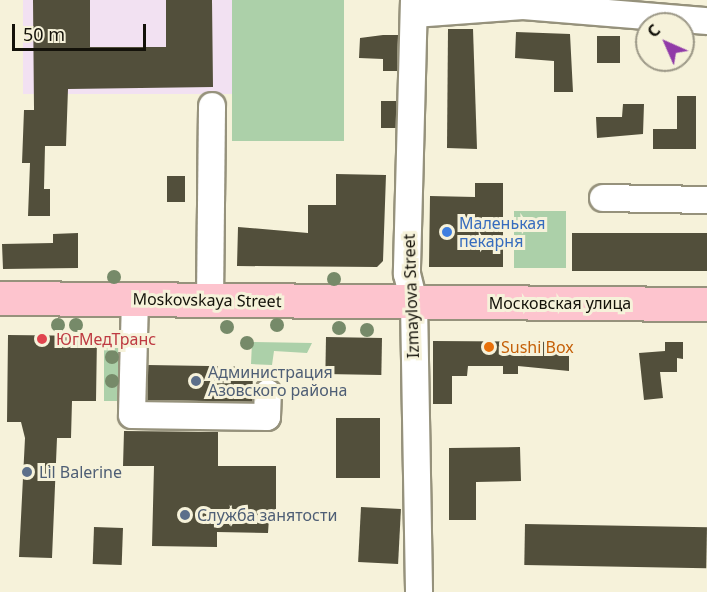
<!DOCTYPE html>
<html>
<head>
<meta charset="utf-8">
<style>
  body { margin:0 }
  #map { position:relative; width:707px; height:592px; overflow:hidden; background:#f6f2da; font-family:"Noto Sans",sans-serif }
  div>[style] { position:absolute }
  .education>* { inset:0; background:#f2e1f2; transform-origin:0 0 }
  .green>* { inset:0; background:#acd0a9; transform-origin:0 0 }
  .building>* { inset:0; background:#524f3b; transform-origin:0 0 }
  .roads { filter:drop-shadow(2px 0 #96927c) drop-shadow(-2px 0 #96927c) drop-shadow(0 2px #96927c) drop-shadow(0 -2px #96927c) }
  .minor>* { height:26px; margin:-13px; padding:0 13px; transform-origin:13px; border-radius:13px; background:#fff }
  .major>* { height:33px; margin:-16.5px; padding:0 16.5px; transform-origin:16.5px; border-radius:16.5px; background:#fdc4ce }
  .trees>* { width:14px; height:14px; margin:-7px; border-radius:50%; background:#768a69 }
  .dots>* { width:16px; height:16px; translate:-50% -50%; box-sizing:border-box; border:3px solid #f6f2da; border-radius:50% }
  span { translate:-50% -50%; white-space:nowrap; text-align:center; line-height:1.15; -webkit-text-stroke:6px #f6f2da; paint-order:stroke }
  .shop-label { font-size:16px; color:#366cbe }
  .left { translate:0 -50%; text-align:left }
  .street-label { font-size:16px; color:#14120a }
  .health-label { font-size:16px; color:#be3a42 }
  .food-label { font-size:16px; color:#c56008 }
  .service-label { font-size:16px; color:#4e5e75 }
  .north { position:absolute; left:635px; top:12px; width:60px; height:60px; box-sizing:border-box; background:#f6f2da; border:2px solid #9c9887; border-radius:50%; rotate:315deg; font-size:16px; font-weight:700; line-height:24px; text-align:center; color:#14120a }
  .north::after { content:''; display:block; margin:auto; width:21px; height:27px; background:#913ba8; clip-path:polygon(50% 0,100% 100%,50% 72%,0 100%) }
  .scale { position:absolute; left:12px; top:24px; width:134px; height:27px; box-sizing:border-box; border:3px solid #14120a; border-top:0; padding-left:8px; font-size:18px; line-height:21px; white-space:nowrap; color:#14120a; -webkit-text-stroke:4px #f6f2da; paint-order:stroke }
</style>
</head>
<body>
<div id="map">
  <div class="education">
    <div style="left:23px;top:0;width:209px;height:94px"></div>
  </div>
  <div class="green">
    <div style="left:232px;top:0;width:112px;height:141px"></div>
    <div style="left:514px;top:211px;width:52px;height:57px"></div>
    <div style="left:104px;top:337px;width:20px;height:64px"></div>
    <div style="clip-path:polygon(252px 342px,312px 343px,307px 353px,274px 351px,272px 365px,251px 364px)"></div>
  </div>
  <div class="building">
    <div style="clip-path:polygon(33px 0,90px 0,90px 47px,166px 47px,166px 0,212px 0,213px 87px,68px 89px,66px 146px,45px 146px,44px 189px,50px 189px,50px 216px,28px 216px,30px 163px,22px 163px,24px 110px,34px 110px)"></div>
    <div style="clip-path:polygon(448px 29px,473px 29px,477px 149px,447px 148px)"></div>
    <div style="clip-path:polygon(516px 32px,570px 34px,573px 92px,554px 92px,554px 61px,515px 58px)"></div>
    <div style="clip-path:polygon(383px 35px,398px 35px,397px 71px,383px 71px,383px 59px,359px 58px,360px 38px)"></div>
    <div style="left:597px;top:36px;width:23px;height:27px"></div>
    <div style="clip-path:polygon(677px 96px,696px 96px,696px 149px,653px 149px,653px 129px,677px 129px)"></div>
    <div style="left:396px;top:101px;width:27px;height:15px;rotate:90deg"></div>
    <div style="clip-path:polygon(623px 104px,644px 104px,643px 134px,597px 138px,596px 117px,622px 117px)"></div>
    <div style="clip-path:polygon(336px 174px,386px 175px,383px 261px,377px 267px,237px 266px,238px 227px,308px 233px,308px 205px,336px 205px)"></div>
    <div style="left:167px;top:176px;width:18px;height:26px"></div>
    <div style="clip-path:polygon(475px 183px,503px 183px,503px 267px,429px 267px,430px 196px,475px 197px)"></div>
    <div style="clip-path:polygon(78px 233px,78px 268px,3px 269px,2px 244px,53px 243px,53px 234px)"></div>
    <div style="left:572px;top:233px;width:135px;height:38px"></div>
    <div style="clip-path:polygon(8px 335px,97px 336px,96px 401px,72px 401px,71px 438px,57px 438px,52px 558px,19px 557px,25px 438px,21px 422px,7px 422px)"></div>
    <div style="left:326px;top:337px;width:56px;height:37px;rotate:1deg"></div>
    <div style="clip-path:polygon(433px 341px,569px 342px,569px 371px,518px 366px,518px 374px,503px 374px,503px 366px,468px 366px,467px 376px,452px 376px,452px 404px,433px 404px)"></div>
    <div style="clip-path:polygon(665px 342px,683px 342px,683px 359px,677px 358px,677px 372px,660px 372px,663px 398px,644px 400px,639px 353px,665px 351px)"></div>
    <div style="left:148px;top:365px;width:105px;height:35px;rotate:1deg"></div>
    <div style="left:336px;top:418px;width:44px;height:60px"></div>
    <div style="clip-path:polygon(124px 431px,218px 432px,218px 466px,276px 466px,276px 518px,269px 518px,268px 533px,217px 532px,217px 547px,152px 546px,154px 466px,123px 466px)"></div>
    <div style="clip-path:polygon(520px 447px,521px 481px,476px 482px,476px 520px,449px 520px,449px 448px)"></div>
    <div style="left:361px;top:507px;width:40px;height:55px;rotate:3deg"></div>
    <div style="left:525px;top:524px;width:182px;height:41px;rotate:1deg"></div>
    <div style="left:94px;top:527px;width:29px;height:37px;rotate:2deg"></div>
  </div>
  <div class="roads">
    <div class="minor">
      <div style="left:414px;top:0;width:274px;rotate:91.5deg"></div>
      <div style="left:407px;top:274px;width:30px;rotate:76deg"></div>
      <div style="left:414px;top:303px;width:289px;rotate:89deg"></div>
      <div style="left:414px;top:14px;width:109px;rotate:-4.2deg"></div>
      <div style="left:523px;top:6px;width:185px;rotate:4.7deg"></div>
      <div style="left:603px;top:198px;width:104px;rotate:1.1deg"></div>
      <div style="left:135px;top:299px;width:116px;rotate:91.5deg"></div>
      <div style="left:132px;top:415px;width:135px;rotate:0.8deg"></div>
      <div style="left:267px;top:417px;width:24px;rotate:-88deg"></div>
      <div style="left:210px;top:300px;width:194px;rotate:-89.4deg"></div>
    </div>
    <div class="major">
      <div style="left:0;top:298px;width:707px;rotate:0.49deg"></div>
    </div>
  </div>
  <div class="trees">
    <div style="left:114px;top:277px"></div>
    <div style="left:334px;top:279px"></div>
    <div style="left:58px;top:325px"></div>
    <div style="left:76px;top:325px"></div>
    <div style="left:277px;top:325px"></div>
    <div style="left:227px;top:327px"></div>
    <div style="left:339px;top:328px"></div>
    <div style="left:367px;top:330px"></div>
    <div style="left:247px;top:343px"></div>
    <div style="left:112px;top:357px"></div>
    <div style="left:112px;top:381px"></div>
  </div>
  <div class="dots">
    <div style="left:447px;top:232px;background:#3f7fe0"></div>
    <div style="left:42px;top:339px;background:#e0444e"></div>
    <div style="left:489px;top:347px;background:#e8710a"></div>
    <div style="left:196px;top:381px;background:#5c6f8a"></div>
    <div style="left:27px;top:472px;background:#5c6f8a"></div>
    <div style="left:185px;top:515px;background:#5c6f8a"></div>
  </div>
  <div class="shop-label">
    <span class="left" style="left:459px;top:232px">Маленькая<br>пекарня</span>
  </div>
  <div class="street-label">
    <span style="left:411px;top:296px;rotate:-92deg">Izmaylova Street</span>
    <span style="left:207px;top:300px;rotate:1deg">Moskovskaya Street</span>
    <span style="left:560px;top:303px">Московская улица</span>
  </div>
  <div class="health-label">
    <span class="left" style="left:56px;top:339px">ЮгМедТранс</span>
  </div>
  <div class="food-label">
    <span class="left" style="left:501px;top:347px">Sushi Box</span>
  </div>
  <div class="service-label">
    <span class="left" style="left:208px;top:381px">Администрация<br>Азовского района</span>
    <span class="left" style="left:39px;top:472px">Lil Balerine</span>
    <span class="left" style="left:197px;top:515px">Служба занятости</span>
  </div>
  <div class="north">С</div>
  <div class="scale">50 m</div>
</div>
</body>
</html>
